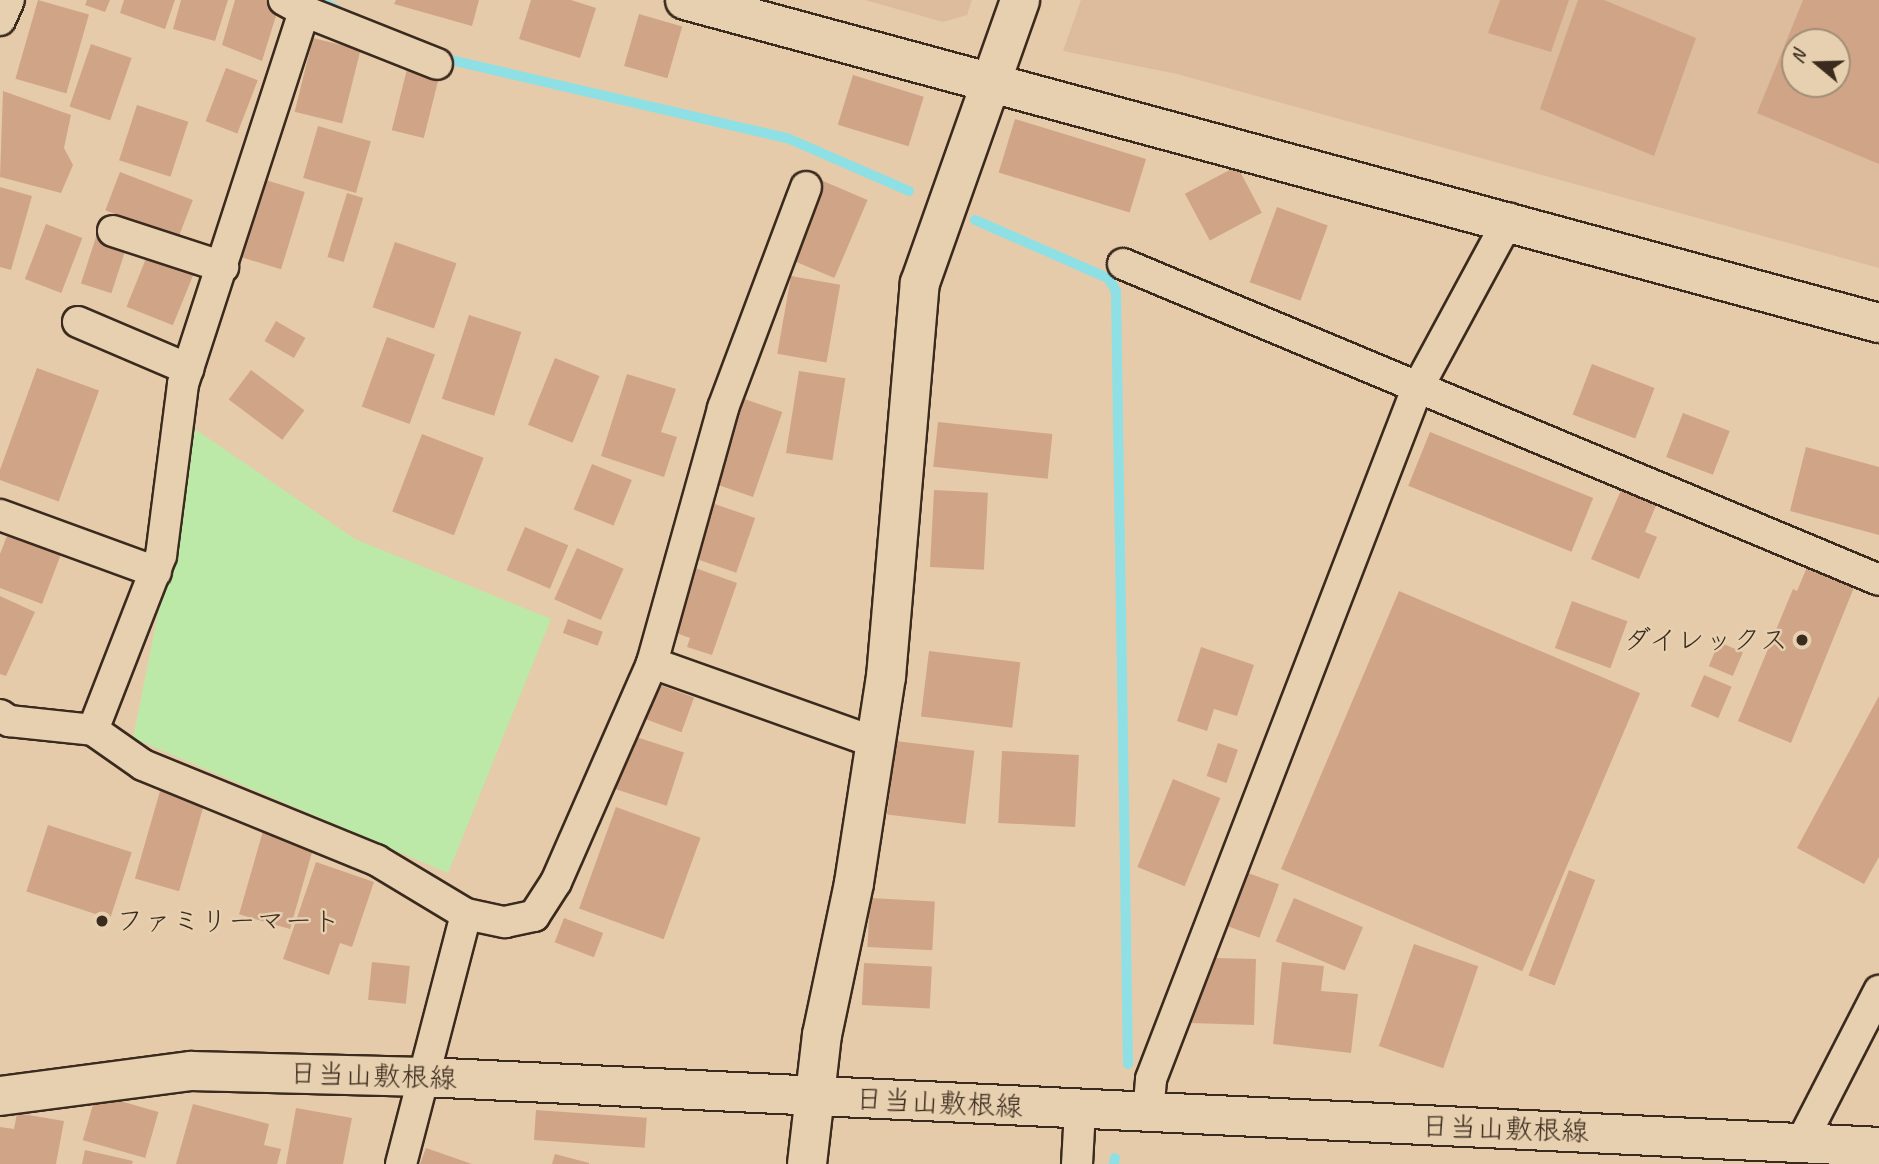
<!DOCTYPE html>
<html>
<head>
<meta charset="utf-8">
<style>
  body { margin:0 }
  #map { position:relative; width:1879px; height:1164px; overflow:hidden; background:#e6cbaa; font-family:Caveat,"Klee One",sans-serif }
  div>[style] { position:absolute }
  .built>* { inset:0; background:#dcbc9d }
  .green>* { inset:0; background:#bce9a7 }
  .stream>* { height:10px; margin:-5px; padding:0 5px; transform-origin:5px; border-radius:5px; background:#8ee0e4 }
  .building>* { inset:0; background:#d0a487; transform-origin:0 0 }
  .roads { filter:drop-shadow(2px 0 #3b2a1e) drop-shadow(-2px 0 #3b2a1e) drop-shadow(0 2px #3b2a1e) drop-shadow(0 -2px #3b2a1e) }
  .street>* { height:30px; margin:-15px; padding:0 15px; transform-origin:15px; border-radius:15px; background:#e6d0af }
  .secondary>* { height:38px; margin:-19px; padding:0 19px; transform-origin:19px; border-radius:19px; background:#e6d0af }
  .dots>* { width:19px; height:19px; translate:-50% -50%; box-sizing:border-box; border:4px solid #e6d0af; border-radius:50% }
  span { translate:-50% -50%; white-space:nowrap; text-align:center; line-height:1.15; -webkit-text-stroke:5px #e6d0af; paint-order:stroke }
  .poi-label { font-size:28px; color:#3b2a1e }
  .right { translate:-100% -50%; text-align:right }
  .left { translate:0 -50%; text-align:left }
  .street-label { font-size:28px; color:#3b2a1e }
  .north { position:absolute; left:1781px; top:28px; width:70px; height:70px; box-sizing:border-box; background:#e6d0af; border:2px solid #a28e75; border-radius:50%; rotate:289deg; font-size:19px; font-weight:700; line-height:28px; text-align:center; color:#3b2a1e }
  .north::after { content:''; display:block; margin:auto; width:24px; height:32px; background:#3b2a1e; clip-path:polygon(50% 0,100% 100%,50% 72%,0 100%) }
</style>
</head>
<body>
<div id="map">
  <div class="built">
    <div style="clip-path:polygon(865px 0,972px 0,967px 15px,943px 22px)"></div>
    <div style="clip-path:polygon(evenodd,1081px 0,1879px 0,1879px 268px,1177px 74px,1063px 51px,1081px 0,1795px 42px,1837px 42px,1837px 84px,1795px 84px,1795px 42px)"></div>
  </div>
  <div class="green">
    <div style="clip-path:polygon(195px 429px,355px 539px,551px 619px,448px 873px,133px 738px)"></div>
  </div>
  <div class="stream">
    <div style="left:319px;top:0;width:21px;rotate:28deg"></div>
    <div style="left:438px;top:57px;width:358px;rotate:13.1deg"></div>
    <div style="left:787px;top:138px;width:133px;rotate:23.5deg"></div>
    <div style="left:975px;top:220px;width:145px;rotate:23.6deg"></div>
    <div style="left:1108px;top:278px;width:15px;rotate:58deg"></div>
    <div style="left:1116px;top:291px;width:773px;rotate:89.11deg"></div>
    <div style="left:1114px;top:1164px;width:6px;rotate:-81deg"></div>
  </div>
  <div class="building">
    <div style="left:38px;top:0;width:53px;height:82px;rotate:16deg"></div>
    <div style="clip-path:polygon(87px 0,110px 0,105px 12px,85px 5px)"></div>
    <div style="clip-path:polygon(124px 0,175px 0,165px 29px,120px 13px)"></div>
    <div style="clip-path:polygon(181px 0,228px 0,215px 41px,173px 29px)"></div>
    <div style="clip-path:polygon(235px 0,265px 0,279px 6px,262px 61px,222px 45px)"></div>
    <div style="clip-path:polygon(396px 0,479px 0,472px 26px,394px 4px)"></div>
    <div style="clip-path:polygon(531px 0,571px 0,596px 8px,580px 58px,519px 39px)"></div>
    <div style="clip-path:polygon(1500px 0,1569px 0,1551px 52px,1488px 33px)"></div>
    <div style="clip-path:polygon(1578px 0,1604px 0,1696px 38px,1654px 156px,1540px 109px)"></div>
    <div style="clip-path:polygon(evenodd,1803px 0,1879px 0,1879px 164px,1757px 113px,1803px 0,1795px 42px,1837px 42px,1837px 84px,1795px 84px,1795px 42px)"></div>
    <div style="left:639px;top:14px;width:45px;height:54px;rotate:16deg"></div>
    <div style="left:313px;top:38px;width:49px;height:76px;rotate:14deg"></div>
    <div style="left:91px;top:44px;width:43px;height:66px;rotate:19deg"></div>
    <div style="left:226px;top:68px;width:34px;height:57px;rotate:21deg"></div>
    <div style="left:407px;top:69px;width:33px;height:63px;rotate:14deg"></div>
    <div style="left:853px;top:75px;width:74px;height:52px;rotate:17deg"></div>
    <div style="clip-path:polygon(3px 91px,71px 115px,64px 148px,73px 165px,61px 193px,0 177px)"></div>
    <div style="left:137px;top:105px;width:54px;height:58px;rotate:18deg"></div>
    <div style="left:1015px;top:119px;width:137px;height:56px;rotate:17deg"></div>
    <div style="left:318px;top:126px;width:55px;height:54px;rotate:16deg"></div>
    <div style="left:1237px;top:166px;width:53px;height:59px;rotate:62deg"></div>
    <div style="left:120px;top:172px;width:78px;height:41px;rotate:21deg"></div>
    <div style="left:256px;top:177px;width:51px;height:81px;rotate:17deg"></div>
    <div style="left:816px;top:178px;width:56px;height:85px;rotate:23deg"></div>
    <div style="clip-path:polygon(0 187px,32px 196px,11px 270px,0 267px)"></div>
    <div style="left:347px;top:193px;width:17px;height:67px;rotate:17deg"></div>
    <div style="left:1277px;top:207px;width:54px;height:80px;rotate:20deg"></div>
    <div style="left:46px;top:224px;width:39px;height:59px;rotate:21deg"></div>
    <div style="left:97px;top:234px;width:32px;height:52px;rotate:18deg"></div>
    <div style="left:395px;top:242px;width:65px;height:69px;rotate:19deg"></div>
    <div style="left:149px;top:251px;width:50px;height:60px;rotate:22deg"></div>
    <div style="left:791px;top:276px;width:50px;height:79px;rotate:10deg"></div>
    <div style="left:469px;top:315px;width:55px;height:88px;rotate:18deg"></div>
    <div style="left:276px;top:321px;width:34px;height:23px;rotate:30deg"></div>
    <div style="left:387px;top:337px;width:51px;height:74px;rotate:20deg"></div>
    <div style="left:555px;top:358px;width:48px;height:72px;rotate:22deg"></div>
    <div style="left:1592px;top:364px;width:67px;height:54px;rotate:21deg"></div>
    <div style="left:37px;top:368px;width:66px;height:118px;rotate:20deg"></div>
    <div style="left:251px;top:370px;width:67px;height:37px;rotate:37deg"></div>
    <div style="left:799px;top:371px;width:47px;height:83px;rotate:9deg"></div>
    <div style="clip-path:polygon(627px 374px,676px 389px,661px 432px,677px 437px,664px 477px,601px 456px)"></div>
    <div style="left:736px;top:396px;width:49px;height:90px;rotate:19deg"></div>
    <div style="left:1683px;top:413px;width:50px;height:47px;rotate:21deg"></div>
    <div style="left:938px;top:422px;width:115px;height:45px;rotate:6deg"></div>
    <div style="left:1430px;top:432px;width:176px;height:58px;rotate:22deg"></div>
    <div style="left:422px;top:434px;width:66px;height:83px;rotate:21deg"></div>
    <div style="clip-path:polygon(1806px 447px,1879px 467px,1879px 535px,1790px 511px)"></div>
    <div style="left:592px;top:464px;width:43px;height:49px;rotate:22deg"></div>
    <div style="clip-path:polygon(1622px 488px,1657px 503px,1645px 532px,1657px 537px,1639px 579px,1591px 559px)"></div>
    <div style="left:934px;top:490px;width:54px;height:77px;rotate:3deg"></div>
    <div style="left:706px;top:501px;width:52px;height:58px;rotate:19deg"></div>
    <div style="left:525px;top:527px;width:47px;height:47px;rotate:23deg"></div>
    <div style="clip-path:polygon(10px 528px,63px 549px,42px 604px,0 588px,0 554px)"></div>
    <div style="left:577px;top:548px;width:51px;height:56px;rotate:24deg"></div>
    <div style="clip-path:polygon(687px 565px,737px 583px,712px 655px,687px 647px,690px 638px,665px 629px)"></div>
    <div style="clip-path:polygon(1808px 565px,1855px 585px,1791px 743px,1738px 721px,1793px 589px,1797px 591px)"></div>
    <div style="left:1399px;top:591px;width:262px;height:302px;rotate:23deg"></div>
    <div style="clip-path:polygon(0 596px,35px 612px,6px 676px,0 674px)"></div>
    <div style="left:1572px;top:601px;width:59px;height:50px;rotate:20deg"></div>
    <div style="left:568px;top:619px;width:37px;height:15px;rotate:20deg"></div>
    <div style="left:1719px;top:642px;width:26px;height:26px;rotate:23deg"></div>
    <div style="clip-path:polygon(1201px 647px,1254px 665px,1237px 716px,1214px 709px,1207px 731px,1177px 721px)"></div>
    <div style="left:929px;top:651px;width:92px;height:66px;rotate:7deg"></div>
    <div style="left:1704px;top:675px;width:30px;height:34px;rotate:23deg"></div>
    <div style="left:649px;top:681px;width:48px;height:37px;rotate:20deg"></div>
    <div style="clip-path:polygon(1879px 696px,1879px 857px,1864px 884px,1797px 848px)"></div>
    <div style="left:624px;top:733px;width:63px;height:56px;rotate:18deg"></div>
    <div style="left:896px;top:741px;width:79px;height:74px;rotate:7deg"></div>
    <div style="left:1218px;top:743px;width:21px;height:35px;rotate:19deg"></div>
    <div style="left:1002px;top:751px;width:77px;height:72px;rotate:3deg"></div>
    <div style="left:1173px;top:779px;width:51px;height:95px;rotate:22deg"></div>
    <div style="left:160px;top:791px;width:46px;height:91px;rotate:16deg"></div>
    <div style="left:616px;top:807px;width:90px;height:108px;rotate:20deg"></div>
    <div style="left:265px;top:824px;width:53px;height:94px;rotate:16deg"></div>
    <div style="left:48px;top:825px;width:88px;height:70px;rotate:18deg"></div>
    <div style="clip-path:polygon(316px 862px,374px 882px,352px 947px,340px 943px,329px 975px,283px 959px)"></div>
    <div style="left:1569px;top:870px;width:28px;height:113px;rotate:21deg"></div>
    <div style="left:1248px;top:873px;width:33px;height:57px;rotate:20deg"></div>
    <div style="left:870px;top:898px;width:65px;height:49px;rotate:3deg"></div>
    <div style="left:1294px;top:898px;width:75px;height:47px;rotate:23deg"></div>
    <div style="left:564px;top:918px;width:42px;height:26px;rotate:21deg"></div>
    <div style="left:1414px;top:944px;width:68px;height:108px;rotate:19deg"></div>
    <div style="clip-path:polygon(1214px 958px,1256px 959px,1254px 1025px,1190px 1023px)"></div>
    <div style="left:372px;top:962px;width:38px;height:38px;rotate:6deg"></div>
    <div style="clip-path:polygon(1282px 962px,1324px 966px,1321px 991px,1358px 994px,1351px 1053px,1273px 1044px)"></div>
    <div style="left:864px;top:963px;width:68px;height:42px;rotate:3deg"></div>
    <div style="left:96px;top:1094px;width:65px;height:48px;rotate:16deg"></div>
    <div style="clip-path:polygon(193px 1104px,269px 1124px,264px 1145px,281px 1149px,277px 1164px,176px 1164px)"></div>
    <div style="clip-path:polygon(296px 1108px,352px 1118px,343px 1164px,286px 1164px)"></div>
    <div style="left:536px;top:1110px;width:111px;height:30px;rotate:4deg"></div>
    <div style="clip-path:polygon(17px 1113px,64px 1121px,56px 1164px,0 1164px,0 1127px,14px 1129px)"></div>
    <div style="clip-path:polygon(426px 1148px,472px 1164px,420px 1164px)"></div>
    <div style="clip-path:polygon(85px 1150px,133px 1161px,132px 1164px,82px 1164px)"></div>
    <div style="clip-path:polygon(555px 1154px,589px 1163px,589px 1164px,552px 1164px)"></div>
  </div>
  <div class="roads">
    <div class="street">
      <div style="left:304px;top:11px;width:143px;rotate:21.7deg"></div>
      <div style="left:0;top:20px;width:22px;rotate:-66deg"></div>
      <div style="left:113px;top:231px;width:116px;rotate:18.1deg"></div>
      <div style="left:1123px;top:264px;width:819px;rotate:22.68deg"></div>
      <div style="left:78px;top:322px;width:120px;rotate:23.1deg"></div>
      <div style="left:0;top:515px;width:166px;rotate:20.1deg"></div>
      <div style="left:652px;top:663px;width:239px;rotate:19.6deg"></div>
      <div style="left:0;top:715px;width:11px;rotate:34deg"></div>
      <div style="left:9px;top:721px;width:84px;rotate:6.1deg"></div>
      <div style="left:93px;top:730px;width:61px;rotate:35deg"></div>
      <div style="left:143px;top:765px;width:252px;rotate:22.2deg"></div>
      <div style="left:376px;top:860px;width:105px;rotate:31deg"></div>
      <div style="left:93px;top:730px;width:187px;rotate:-68.7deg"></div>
      <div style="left:161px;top:556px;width:173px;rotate:-82.7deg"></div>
      <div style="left:183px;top:384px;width:392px;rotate:-72deg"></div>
      <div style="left:304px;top:11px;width:23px;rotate:-151deg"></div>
      <div style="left:1148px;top:1114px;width:35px;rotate:-85deg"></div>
      <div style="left:1151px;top:1079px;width:737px;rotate:-68.93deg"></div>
      <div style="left:1416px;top:391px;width:196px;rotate:-61.6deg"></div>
      <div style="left:1802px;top:1141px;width:169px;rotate:-62.8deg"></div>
      <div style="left:401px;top:1164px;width:258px;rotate:-75.4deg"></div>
      <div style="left:466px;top:914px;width:40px;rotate:12deg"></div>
      <div style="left:505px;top:922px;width:30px;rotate:-12deg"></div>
      <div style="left:534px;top:916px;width:40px;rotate:-57.1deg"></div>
      <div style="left:556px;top:882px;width:239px;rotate:-66.3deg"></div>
      <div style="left:652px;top:663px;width:265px;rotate:-74.4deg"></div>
      <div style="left:723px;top:408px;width:236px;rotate:-69.4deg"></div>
      <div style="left:1077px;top:1164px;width:53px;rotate:-86.8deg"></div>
    </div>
    <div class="secondary">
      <div style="left:685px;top:0;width:1237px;rotate:15.14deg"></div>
      <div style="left:0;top:1096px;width:193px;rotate:-7.5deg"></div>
      <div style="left:191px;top:1071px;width:233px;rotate:1.5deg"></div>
      <div style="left:424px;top:1077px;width:1457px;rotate:2.75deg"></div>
      <div style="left:807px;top:1164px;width:130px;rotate:-83.4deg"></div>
      <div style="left:822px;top:1035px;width:155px;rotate:-78.1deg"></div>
      <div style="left:854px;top:883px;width:208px;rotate:-81.2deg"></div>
      <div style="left:886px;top:677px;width:395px;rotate:-85.1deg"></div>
      <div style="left:920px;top:283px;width:300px;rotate:-70.5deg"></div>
    </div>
  </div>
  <div class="dots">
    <div style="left:1802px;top:640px;background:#3b2a1e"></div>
    <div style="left:102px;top:921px;background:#3b2a1e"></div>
  </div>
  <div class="poi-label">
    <span class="right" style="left:1788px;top:640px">ダイレックス</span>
    <span class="left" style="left:116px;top:921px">ファミリーマート</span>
  </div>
  <div class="street-label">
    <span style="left:373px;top:1076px;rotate:2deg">日当山敷根線</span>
    <span style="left:939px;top:1103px;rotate:3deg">日当山敷根線</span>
    <span style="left:1505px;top:1129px;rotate:2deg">日当山敷根線</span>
  </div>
  <div class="north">N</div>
</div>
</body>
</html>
